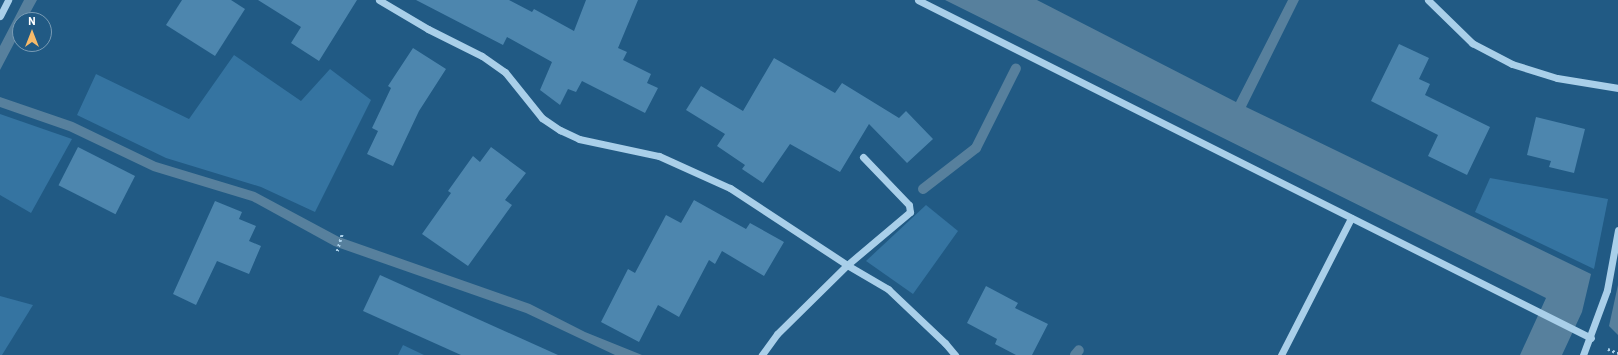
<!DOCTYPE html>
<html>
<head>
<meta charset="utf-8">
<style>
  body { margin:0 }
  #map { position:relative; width:1618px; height:355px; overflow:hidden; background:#215a84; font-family:Barlow,sans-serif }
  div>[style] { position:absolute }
  .green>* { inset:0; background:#3574a1 }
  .water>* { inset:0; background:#57809d }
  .stream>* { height:10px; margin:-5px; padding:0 5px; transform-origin:5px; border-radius:5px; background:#57809d }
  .building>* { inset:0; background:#4d86ae; transform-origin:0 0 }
  .path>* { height:2.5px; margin-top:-1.25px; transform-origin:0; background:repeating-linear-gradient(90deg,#a9cfe9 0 2px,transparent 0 5px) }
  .minor>* { height:7px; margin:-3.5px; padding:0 3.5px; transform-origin:3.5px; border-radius:3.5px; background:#a9cfe9 }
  span { translate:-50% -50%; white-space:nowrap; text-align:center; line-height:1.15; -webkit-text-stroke:3.5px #215a84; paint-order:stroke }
  .north { position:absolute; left:12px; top:12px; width:40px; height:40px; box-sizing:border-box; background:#215a84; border:1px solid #7a9cb5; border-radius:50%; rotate:0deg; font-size:11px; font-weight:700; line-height:16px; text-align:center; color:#fff }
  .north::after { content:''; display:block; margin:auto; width:14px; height:18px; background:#f6ba6a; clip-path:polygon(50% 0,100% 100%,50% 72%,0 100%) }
</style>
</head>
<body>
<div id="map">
  <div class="green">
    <div style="clip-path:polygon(234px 55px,301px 101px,330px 69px,371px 100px,315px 212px,261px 187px,166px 158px,77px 115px,96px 74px,189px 119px)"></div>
    <div style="clip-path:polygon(0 114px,72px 139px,31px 213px,0 195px)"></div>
    <div style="clip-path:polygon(1490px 178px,1608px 199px,1594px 269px,1475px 212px)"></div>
    <div style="clip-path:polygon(926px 205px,958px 231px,913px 294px,866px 261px)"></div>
    <div style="clip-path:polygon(0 296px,33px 305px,2px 355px,0 355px)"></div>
    <div style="clip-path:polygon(403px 345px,424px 355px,398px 355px)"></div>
  </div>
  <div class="water">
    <div style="clip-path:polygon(24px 0,37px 0,26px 20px,20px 20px,20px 32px,0 70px,0 46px)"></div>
    <div style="clip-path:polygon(945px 0,1037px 0,1236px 102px,1288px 0,1299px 0,1246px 107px,1591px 274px,1582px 312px,1562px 355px,1520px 355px,1546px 298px)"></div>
    <div style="clip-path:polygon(0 97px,73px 122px,156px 162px,255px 192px,339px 237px,530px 304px,585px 332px,642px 355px,615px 355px,526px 313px,334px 246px,252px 201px,153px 171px,69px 131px,0 107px)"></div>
    <div style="clip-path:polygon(1618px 285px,1618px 335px,1609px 326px)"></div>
  </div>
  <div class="stream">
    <div style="left:923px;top:189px;width:67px;rotate:-37.7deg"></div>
    <div style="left:976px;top:148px;width:89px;rotate:-63.4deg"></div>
    <div style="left:1075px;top:355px;width:6px;rotate:-51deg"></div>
  </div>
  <div class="building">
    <div style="clip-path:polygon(182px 0,231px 0,245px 9px,215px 56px,166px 25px)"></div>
    <div style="clip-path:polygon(258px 0,357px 0,319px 61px,291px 43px,301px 27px)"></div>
    <div style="clip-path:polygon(416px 0,509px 0,532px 12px,534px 9px,574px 31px,586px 0,638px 0,618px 48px,627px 52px,623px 60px,651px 74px,647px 83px,658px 88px,645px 113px,582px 81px,576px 92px,568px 89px,560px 105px,540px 90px,552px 62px,507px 37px,503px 45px)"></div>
    <div style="clip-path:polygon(1399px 44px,1429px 58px,1419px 79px,1430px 84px,1425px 95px,1490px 127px,1467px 175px,1428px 156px,1438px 135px,1371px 101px)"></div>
    <div style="clip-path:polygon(413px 48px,446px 69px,419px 111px,393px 166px,367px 154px,378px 131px,372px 128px,391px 88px,388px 86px)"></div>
    <div style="clip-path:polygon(774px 58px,835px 93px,842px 83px,899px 118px,906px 111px,933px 139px,907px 163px,869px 124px,840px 172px,790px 144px,763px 183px,742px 169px,745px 165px,717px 146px,725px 134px,686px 110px,701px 86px,743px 111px)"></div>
    <div style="clip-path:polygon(1536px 117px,1585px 129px,1574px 173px,1549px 167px,1551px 161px,1527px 155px)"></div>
    <div style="left:78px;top:147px;width:64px;height:43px;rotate:27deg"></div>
    <div style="clip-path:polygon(491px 147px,526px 173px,505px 200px,512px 205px,468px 266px,422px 234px,451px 193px,448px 191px,473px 156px,480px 162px)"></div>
    <div style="clip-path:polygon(694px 200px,746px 229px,750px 223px,784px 242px,764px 276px,722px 251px,715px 264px,709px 260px,679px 317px,658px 305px,639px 342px,601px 322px,628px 269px,635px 273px,666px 215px,681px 223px)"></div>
    <div style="clip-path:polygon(215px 201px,242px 212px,239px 219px,256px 226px,249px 241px,261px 246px,249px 274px,217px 261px,196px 305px,173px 294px)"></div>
    <div style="clip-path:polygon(380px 275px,558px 355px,461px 355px,363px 311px)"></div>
    <div style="clip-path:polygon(986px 286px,1018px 303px,1015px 308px,1048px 324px,1032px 355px,1016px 355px,995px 344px,997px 339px,967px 323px)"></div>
  </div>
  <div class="path">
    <div style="left:337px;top:251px;width:19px;rotate:-74deg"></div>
    <div style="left:1608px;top:349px;width:11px;rotate:22deg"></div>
  </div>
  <div class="minor">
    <div style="left:379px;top:0;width:57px;rotate:30.6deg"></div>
    <div style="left:428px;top:29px;width:60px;rotate:26.6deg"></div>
    <div style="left:482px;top:56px;width:28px;rotate:35deg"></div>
    <div style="left:505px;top:72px;width:59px;rotate:51.2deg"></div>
    <div style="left:542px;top:118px;width:22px;rotate:34deg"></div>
    <div style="left:560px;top:130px;width:21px;rotate:25deg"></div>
    <div style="left:579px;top:139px;width:82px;rotate:12deg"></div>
    <div style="left:659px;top:156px;width:78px;rotate:24.3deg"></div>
    <div style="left:730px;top:188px;width:140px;rotate:33.3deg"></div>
    <div style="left:847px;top:265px;width:98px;rotate:135.4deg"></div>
    <div style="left:777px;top:334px;width:26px;rotate:126deg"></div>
    <div style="left:918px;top:0;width:753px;rotate:26.67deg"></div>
    <div style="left:1428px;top:0;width:62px;rotate:44.3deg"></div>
    <div style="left:1472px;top:43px;width:45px;rotate:27.7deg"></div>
    <div style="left:1512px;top:64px;width:47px;rotate:17.3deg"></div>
    <div style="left:1557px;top:78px;width:62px;rotate:9.3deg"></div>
    <div style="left:0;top:16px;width:18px;rotate:-63deg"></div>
    <div style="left:863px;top:157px;width:66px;rotate:46.2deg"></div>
    <div style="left:909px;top:205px;width:7px;rotate:82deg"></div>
    <div style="left:910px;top:212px;width:82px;rotate:139.9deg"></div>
    <div style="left:847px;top:265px;width:48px;rotate:30.3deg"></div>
    <div style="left:888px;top:289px;width:79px;rotate:43.5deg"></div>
    <div style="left:945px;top:343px;width:16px;rotate:50deg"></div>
    <div style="left:1281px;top:355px;width:154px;rotate:-62.9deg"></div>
    <div style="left:1583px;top:355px;width:69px;rotate:-69.7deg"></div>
    <div style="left:1607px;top:290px;width:61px;rotate:-79.6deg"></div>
  </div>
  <div class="north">N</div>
</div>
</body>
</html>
